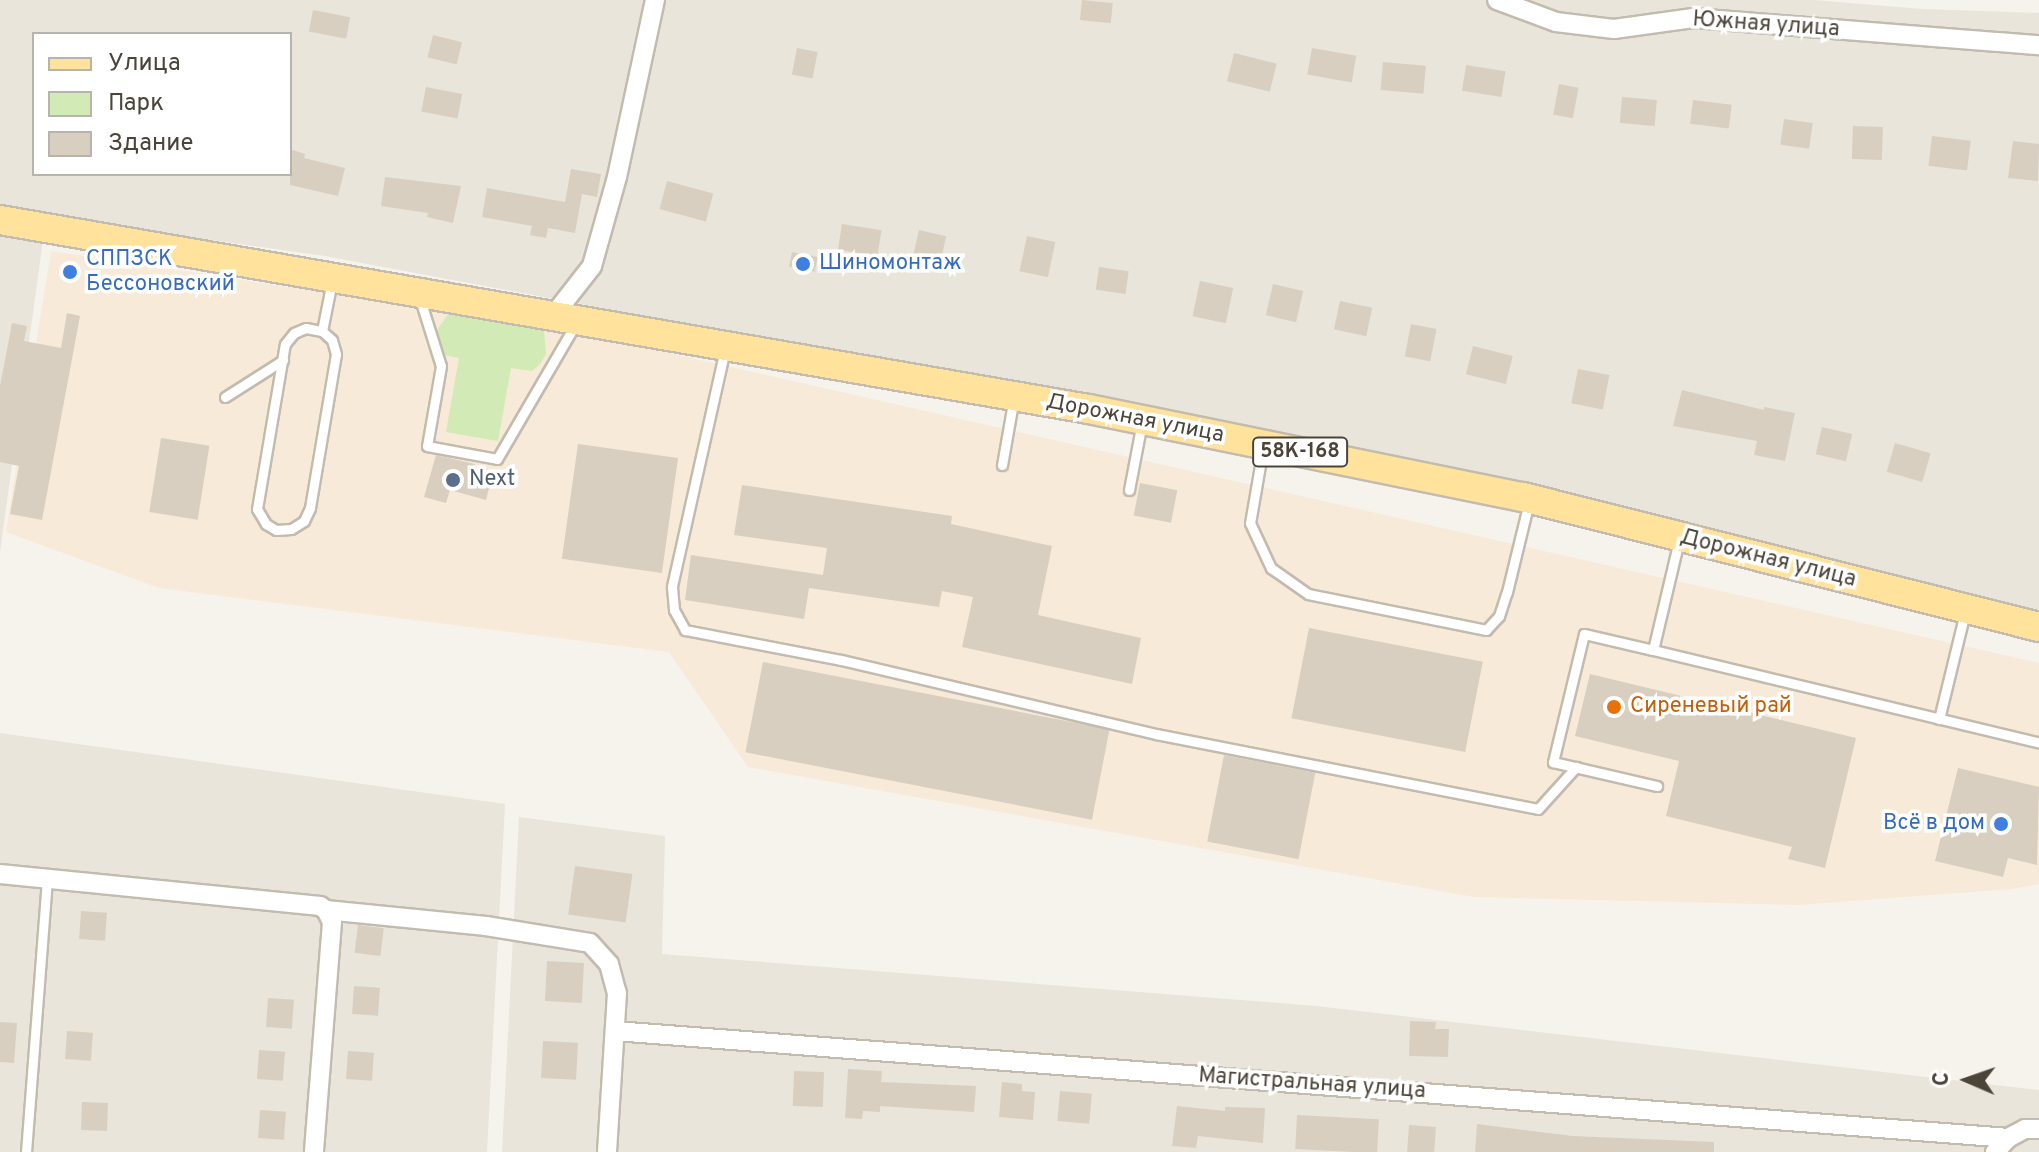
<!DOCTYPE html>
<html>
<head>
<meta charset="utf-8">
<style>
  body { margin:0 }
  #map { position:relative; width:2039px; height:1152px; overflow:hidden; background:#f6f3ec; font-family:Overpass,sans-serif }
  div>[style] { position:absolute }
  .residential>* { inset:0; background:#eae5da }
  .commercial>* { inset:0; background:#f7ead8 }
  .green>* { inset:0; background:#d2eab5 }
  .building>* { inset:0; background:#d8cfc1; transform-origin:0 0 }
  .roads { filter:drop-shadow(2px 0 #c2bbae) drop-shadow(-2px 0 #c2bbae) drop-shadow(0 2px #c2bbae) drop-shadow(0 -2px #c2bbae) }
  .service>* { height:9px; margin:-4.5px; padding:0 4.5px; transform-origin:4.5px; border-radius:4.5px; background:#fff }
  .minor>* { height:18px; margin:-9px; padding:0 9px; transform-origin:9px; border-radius:9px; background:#fff }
  .primary>* { height:28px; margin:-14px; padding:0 14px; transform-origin:14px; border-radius:14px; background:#ffe39c }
  .dots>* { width:22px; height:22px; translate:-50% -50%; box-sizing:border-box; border:4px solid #fff; border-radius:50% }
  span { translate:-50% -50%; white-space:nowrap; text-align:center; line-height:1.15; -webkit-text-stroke:7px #fff; paint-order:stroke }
  .shield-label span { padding:2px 6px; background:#fff; border:2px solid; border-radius:6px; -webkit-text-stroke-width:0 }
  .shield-label { font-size:20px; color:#4b4439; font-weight:700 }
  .street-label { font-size:22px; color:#4b4439 }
  .shop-label { font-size:22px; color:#366cbe }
  .left { translate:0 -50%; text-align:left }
  .right { translate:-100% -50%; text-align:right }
  .service-label { font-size:22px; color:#4e5e75 }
  .food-label { font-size:22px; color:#c56008 }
  .legend { position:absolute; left:32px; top:32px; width:260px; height:144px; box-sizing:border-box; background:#fff; border:2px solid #b7b4b0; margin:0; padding:10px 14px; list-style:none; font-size:24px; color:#4b4439 }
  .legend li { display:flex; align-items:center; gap:16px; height:40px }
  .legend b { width:40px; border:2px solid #b7b4b0 }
  .north { position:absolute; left:1927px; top:1040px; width:80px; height:80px; -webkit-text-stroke:6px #fff; paint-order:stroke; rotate:272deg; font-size:22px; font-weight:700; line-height:32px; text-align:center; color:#4b4439 }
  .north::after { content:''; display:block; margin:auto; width:28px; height:36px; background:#4b4439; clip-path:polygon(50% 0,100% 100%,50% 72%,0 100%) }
</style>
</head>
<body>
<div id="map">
  <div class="residential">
    <div style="clip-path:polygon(evenodd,0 0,1814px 0,1923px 9px,2039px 13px,2039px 613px,1167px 414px,325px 256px,0 210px,0 0,34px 34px,290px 34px,290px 174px,34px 174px,34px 34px)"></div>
    <div style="clip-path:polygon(0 233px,43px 240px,0 552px)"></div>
    <div style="clip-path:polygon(0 733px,505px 804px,487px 1152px,0 1152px)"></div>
    <div style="clip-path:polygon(519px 817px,665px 836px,662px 954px,1316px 1006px,2039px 1090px,2039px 1152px,502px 1152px)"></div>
  </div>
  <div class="commercial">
    <div style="clip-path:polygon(51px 251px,559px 328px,2039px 663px,2039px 884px,2012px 889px,1798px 905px,1474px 897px,748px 767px,669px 652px,159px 588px,6px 532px)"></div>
  </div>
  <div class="green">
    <div style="clip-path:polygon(452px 309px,536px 323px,544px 331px,546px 354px,540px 364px,532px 371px,511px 368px,498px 441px,446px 432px,459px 358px,445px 355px,437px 339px,437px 330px)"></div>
  </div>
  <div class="building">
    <div style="left:1082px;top:0;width:31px;height:20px;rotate:6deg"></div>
    <div style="left:313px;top:10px;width:38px;height:22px;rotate:11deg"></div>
    <div style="left:433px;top:35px;width:30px;height:23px;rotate:14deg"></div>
    <div style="left:797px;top:48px;width:21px;height:27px;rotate:11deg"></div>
    <div style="left:1312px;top:48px;width:45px;height:27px;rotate:10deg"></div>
    <div style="left:1234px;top:53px;width:44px;height:29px;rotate:14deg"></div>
    <div style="left:1383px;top:62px;width:43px;height:28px;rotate:5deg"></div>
    <div style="left:1466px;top:65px;width:40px;height:26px;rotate:9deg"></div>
    <div style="left:1559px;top:84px;width:20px;height:31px;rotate:11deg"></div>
    <div style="left:426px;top:87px;width:37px;height:25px;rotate:11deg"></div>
    <div style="left:1622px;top:97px;width:35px;height:26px;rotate:5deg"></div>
    <div style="left:1693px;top:100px;width:39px;height:24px;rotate:7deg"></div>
    <div style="left:1784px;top:119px;width:29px;height:26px;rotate:8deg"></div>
    <div style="left:1853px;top:126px;width:30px;height:33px;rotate:2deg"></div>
    <div style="left:1932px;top:136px;width:39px;height:30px;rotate:7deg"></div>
    <div style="clip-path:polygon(2013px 141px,2039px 144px,2038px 181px,2008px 178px)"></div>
    <div style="clip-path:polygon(290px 149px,305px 154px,304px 158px,345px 168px,338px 196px,290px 185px)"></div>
    <div style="clip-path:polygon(571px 169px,601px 174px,597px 197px,582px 194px,575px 233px,548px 228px,546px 238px,530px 235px,532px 226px,482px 217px,487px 188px,565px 202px)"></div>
    <div style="clip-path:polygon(385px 177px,461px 186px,453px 223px,427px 217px,428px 213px,381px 206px)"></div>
    <div style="left:667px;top:181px;width:48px;height:29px;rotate:15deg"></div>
    <div style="left:842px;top:224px;width:40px;height:26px;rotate:9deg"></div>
    <div style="left:919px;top:230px;width:28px;height:30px;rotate:13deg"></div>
    <div style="left:1027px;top:236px;width:29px;height:36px;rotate:12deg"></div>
    <div style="left:792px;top:252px;width:26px;height:15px;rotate:11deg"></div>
    <div style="left:1099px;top:267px;width:30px;height:23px;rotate:8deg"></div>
    <div style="left:1200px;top:281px;width:34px;height:36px;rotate:12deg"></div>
    <div style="left:1273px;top:284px;width:31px;height:32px;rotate:13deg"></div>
    <div style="left:1340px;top:301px;width:33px;height:29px;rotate:12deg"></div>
    <div style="clip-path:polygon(67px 313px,80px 316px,42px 520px,10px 514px,19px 466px,0 462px,0 386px,12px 323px,27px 326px,24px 341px,61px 348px)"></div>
    <div style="left:1411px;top:324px;width:26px;height:33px;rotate:11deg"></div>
    <div style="left:1473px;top:346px;width:41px;height:29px;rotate:14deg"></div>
    <div style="left:1578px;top:369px;width:32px;height:35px;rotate:11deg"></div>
    <div style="clip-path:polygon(1682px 390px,1764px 410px,1764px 407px,1795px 413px,1785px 461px,1754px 455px,1757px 441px,1673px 426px)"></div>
    <div style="left:1822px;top:427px;width:31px;height:28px;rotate:13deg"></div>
    <div style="left:161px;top:438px;width:49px;height:75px;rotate:9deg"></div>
    <div style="left:1895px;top:443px;width:37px;height:30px;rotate:16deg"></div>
    <div style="left:578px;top:444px;width:101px;height:116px;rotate:8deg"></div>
    <div style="clip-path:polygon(436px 455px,475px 464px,473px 472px,492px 477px,486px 500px,450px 490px,446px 503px,424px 497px)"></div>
    <div style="left:1140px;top:483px;width:38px;height:33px;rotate:11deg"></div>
    <div style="clip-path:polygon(742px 485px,952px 516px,951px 524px,1052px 546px,1038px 615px,1141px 638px,1132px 684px,962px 647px,973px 597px,942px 591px,939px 607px,809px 588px,804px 619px,685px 600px,691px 555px,823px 575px,827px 548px,734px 535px)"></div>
    <div style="left:1309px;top:628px;width:177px;height:92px;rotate:11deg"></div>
    <div style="left:763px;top:662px;width:353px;height:92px;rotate:11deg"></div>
    <div style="clip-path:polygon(1590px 674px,1856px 738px,1825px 868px,1788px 859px,1792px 847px,1666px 816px,1679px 761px,1575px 736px)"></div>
    <div style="left:1224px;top:755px;width:93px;height:88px;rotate:11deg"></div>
    <div style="clip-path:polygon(1958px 768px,2039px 787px,2037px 865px,2008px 858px,2003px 877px,1935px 861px)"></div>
    <div style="left:575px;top:866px;width:58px;height:49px;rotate:8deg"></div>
    <div style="left:81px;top:911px;width:26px;height:28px;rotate:4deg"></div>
    <div style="left:358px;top:925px;width:26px;height:28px;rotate:7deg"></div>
    <div style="left:547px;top:961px;width:37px;height:40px;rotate:3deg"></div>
    <div style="left:354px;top:986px;width:26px;height:28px;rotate:4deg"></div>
    <div style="left:268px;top:998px;width:26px;height:29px;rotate:4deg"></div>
    <div style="clip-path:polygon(1410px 1021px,1436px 1022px,1435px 1029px,1449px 1029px,1448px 1057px,1409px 1056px)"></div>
    <div style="clip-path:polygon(0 1022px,17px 1023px,14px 1063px,0 1062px)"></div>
    <div style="left:67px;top:1031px;width:26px;height:28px;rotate:4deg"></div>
    <div style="left:543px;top:1041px;width:35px;height:37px;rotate:3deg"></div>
    <div style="left:259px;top:1050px;width:26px;height:29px;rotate:4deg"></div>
    <div style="left:348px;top:1051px;width:26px;height:28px;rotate:4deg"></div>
    <div style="clip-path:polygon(848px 1069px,882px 1071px,881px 1082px,976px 1086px,974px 1112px,880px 1106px,880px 1112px,863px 1111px,862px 1119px,845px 1118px)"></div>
    <div style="left:794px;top:1071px;width:30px;height:35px;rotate:2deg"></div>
    <div style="clip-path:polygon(1002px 1082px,1022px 1084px,1022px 1091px,1035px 1092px,1033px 1120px,999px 1117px)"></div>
    <div style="left:1060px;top:1091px;width:32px;height:30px;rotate:5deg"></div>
    <div style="left:82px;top:1102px;width:26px;height:28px;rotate:2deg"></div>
    <div style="clip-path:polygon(1177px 1106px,1225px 1111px,1225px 1107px,1265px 1108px,1263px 1143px,1198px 1136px,1196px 1148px,1172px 1146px)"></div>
    <div style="left:260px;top:1110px;width:26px;height:28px;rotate:4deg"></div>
    <div style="left:1297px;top:1115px;width:82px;height:34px;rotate:3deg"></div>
    <div style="clip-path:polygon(1477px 1124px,1573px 1136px,1714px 1142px,1714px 1152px,1475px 1152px)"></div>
    <div style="left:1409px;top:1125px;width:27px;height:27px;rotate:4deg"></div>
  </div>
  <div class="roads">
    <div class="service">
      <div style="left:419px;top:296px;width:73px;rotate:72.6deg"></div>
      <div style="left:441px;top:366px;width:81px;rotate:99.9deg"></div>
      <div style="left:427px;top:446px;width:71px;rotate:10.5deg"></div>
      <div style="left:497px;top:459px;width:155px;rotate:-59.8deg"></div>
      <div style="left:322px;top:331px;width:13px;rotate:42deg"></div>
      <div style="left:332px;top:340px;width:15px;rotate:74deg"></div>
      <div style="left:336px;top:354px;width:156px;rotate:99.6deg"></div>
      <div style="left:310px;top:508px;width:14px;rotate:115deg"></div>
      <div style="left:304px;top:521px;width:15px;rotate:148deg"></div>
      <div style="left:291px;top:529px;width:15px;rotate:176deg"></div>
      <div style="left:276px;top:530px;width:12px;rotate:-149deg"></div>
      <div style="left:266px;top:524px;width:17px;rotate:-121deg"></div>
      <div style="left:257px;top:509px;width:167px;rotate:-80.4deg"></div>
      <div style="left:285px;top:344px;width:14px;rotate:-51deg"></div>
      <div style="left:294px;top:333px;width:13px;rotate:-23deg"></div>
      <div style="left:306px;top:328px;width:16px;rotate:11deg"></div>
      <div style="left:322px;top:331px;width:51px;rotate:-78.7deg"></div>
      <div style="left:725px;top:349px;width:244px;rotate:102.6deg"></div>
      <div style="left:672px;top:587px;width:23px;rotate:85deg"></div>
      <div style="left:674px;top:610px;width:23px;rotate:61deg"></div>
      <div style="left:685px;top:630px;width:159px;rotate:10.9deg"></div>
      <div style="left:841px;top:660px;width:324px;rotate:13.2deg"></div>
      <div style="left:1156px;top:734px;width:389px;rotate:11.1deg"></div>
      <div style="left:1538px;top:809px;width:57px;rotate:-47.9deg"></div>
      <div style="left:225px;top:397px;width:69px;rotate:-32.5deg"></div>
      <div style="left:1263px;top:448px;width:76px;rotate:99.8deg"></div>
      <div style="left:1250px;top:523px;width:50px;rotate:65deg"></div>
      <div style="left:1271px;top:568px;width:45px;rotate:35.1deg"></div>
      <div style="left:1308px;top:594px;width:182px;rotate:11.4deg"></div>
      <div style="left:1486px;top:630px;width:19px;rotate:-47deg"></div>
      <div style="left:1499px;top:616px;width:25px;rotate:-72deg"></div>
      <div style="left:1507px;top:592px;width:93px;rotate:-76.3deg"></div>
      <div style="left:1002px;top:465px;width:69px;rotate:-80deg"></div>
      <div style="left:1129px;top:490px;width:69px;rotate:-79.2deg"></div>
      <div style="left:1679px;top:540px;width:113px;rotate:103.3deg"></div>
      <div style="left:1653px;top:650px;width:397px;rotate:13.5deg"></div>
      <div style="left:1653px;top:650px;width:71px;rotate:-166.9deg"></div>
      <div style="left:1584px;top:634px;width:132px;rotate:103.6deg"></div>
      <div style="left:1553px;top:762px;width:107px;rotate:13deg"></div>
      <div style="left:1939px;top:719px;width:110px;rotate:-76.3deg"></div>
      <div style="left:26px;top:1152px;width:274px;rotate:-85.6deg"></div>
    </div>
    <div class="minor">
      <div style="left:1497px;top:0;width:63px;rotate:20.4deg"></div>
      <div style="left:1556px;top:22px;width:58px;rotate:6.9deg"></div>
      <div style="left:1614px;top:29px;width:80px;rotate:-7.9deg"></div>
      <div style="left:1693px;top:18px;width:347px;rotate:4.5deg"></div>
      <div style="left:553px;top:316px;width:63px;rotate:-52deg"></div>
      <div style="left:592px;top:266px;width:92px;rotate:-74.3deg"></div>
      <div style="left:617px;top:177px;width:181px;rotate:-77.9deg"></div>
      <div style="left:0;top:874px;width:322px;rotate:5.7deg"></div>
      <div style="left:320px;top:906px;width:7px;rotate:34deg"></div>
      <div style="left:326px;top:910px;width:13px;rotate:63deg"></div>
      <div style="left:332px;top:922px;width:231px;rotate:94.5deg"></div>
      <div style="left:326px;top:910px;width:161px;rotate:5.7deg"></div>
      <div style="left:486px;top:926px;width:105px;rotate:9.3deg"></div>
      <div style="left:590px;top:943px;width:28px;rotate:48deg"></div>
      <div style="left:609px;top:964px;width:30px;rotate:75deg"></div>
      <div style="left:617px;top:993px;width:159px;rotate:93.6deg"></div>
      <div style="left:615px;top:1031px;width:1397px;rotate:4.39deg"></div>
      <div style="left:1995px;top:1152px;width:19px;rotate:-47deg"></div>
      <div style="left:2008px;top:1138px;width:19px;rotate:-28deg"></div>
      <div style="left:2025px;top:1129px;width:14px"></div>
    </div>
    <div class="primary">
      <div style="left:0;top:220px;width:1105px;rotate:9.85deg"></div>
      <div style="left:1089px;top:409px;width:443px;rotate:11.5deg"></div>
      <div style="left:1523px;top:497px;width:532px;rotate:14.14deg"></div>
    </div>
  </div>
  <div class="dots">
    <div style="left:803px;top:264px;background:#3f7fe0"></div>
    <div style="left:70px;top:272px;background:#3f7fe0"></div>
    <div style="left:453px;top:480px;background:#5c6f8a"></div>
    <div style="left:1614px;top:707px;background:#e8710a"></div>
    <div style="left:2001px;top:824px;background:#3f7fe0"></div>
  </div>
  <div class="shield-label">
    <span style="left:1300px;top:452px">58К-168</span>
  </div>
  <div class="street-label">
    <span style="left:1766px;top:25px;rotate:4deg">Южная улица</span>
    <span style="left:1135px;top:419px;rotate:11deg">Дорожная улица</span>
    <span style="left:1768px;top:559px;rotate:14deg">Дорожная улица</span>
    <span style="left:1312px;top:1084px;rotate:4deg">Магистральная улица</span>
  </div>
  <div class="shop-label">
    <span class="left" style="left:86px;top:272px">СППЗСК<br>Бессоновский</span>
    <span class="left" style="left:819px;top:264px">Шиномонтаж</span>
    <span class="right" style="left:1985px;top:824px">Всё в дом</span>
  </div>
  <div class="service-label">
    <span class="left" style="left:469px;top:480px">Next</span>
  </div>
  <div class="food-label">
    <span class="left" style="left:1630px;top:707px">Сиреневый рай</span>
  </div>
  <ul class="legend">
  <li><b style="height:10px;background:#ffe39c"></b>Улица</li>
  <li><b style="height:22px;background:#d2eab5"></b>Парк</li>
  <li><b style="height:22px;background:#d8cfc1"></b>Здание</li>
  </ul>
  <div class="north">С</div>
</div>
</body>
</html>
